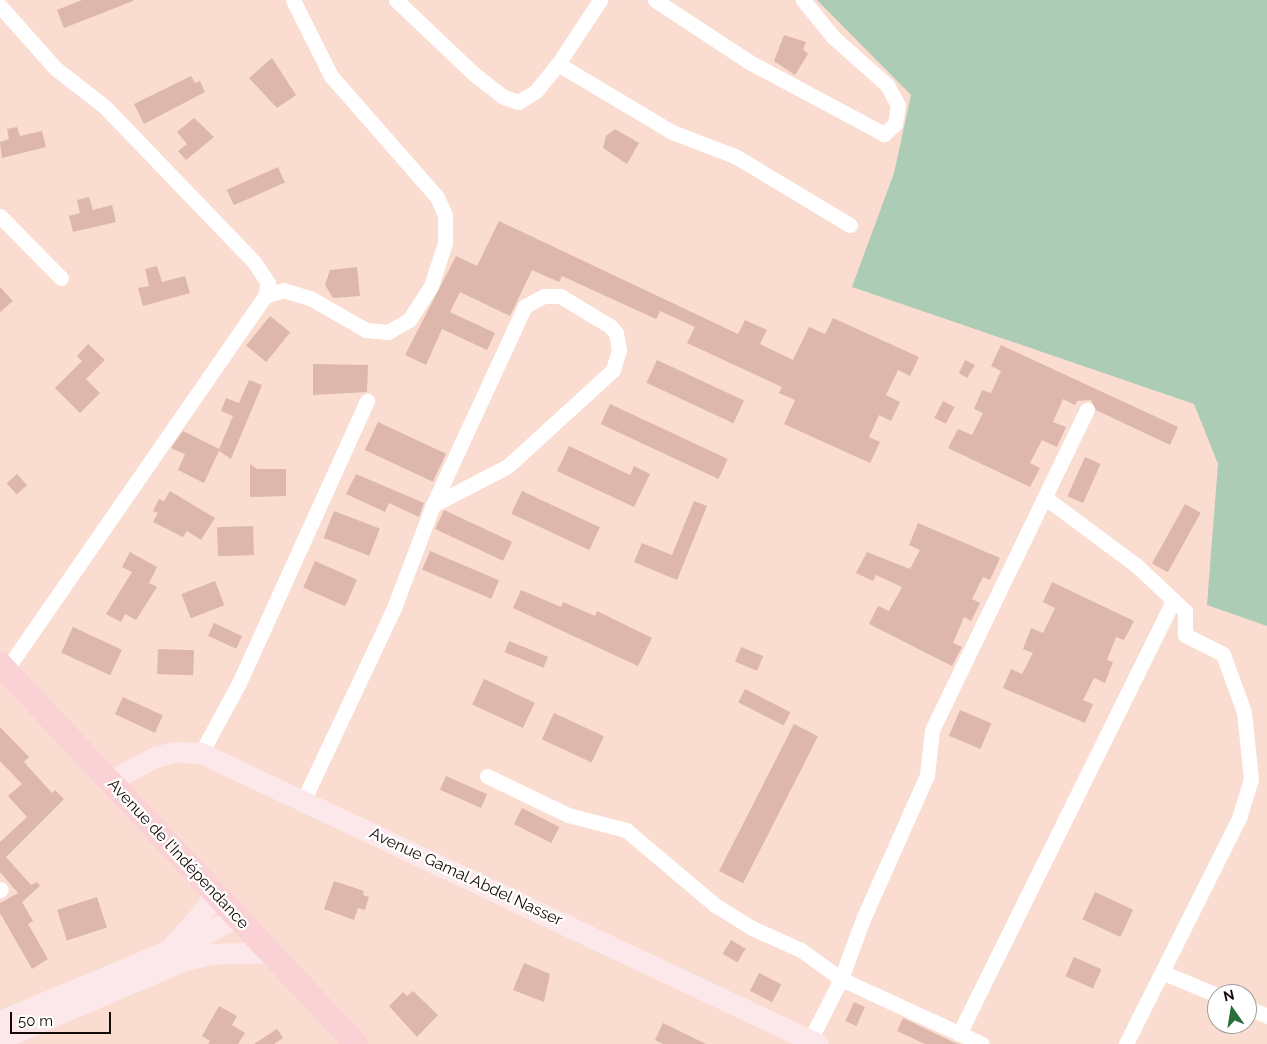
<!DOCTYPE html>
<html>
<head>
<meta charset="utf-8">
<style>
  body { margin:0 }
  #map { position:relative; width:1267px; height:1044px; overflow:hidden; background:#fadcd0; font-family:Raleway,sans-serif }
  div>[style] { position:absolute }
  .green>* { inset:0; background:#acccb6 }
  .building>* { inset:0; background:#ddb7ab; transform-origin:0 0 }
  .street>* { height:15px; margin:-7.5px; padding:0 7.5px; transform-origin:7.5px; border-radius:7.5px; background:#fff }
  .secondary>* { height:21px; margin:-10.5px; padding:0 10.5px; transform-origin:10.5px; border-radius:10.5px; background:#fce8ea }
  .primary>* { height:24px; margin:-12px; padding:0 12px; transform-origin:12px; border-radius:12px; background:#fad1d4 }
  span { translate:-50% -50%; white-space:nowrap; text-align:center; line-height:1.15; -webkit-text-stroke:4.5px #fff; paint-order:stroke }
  .street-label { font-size:16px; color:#150905 }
  .north { position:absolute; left:1207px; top:984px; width:50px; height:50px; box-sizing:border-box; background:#fff; border:1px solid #a19d9b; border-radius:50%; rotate:347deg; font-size:14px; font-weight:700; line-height:20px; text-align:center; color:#150905 }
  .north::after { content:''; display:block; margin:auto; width:18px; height:22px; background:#286f3b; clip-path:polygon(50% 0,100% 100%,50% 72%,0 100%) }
  .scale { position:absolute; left:10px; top:1012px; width:101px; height:22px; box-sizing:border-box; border:2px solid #150905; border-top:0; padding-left:6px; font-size:15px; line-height:18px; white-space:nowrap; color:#150905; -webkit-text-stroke:4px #fff; paint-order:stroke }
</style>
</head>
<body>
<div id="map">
  <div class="green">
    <div style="clip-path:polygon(817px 0,1267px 0,1267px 626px,1207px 605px,1218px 464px,1194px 404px,852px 287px,894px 173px,911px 95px)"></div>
  </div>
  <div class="building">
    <div style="clip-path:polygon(82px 0,133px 0,133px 1px,64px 28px,57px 10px)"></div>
    <div style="clip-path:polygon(784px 35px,806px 42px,803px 49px,808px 54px,795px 75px,774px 61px)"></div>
    <div style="clip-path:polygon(272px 58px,296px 95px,277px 108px,249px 78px)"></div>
    <div style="clip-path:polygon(191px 76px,195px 83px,200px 81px,205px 92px,144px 124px,134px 104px)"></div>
    <div style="clip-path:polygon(194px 118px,214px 137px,186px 160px,178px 151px,187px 144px,177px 132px)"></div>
    <div style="clip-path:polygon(17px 127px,20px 136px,42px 131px,46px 147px,2px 158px,0 142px,9px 139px,7px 129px)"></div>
    <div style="clip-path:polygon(615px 129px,639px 143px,627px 164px,603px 148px,606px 136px)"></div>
    <div style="left:278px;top:167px;width:17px;height:56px;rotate:66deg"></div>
    <div style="clip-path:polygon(89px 197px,93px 210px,112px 205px,116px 222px,73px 232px,69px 216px,80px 213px,77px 200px)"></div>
    <div style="clip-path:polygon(499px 221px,738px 334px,745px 320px,767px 330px,760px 344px,793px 360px,809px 327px,825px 334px,833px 318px,919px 357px,910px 376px,898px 370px,886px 395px,900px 402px,891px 421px,879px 415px,869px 437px,880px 442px,870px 463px,784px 424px,795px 400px,779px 393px,782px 387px,687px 343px,695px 327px,660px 311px,656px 319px,562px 276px,559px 282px,532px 270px,510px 316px,460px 292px,450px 312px,495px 333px,487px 350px,442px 329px,426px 365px,405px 355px,456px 256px,477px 266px)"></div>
    <div style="clip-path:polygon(157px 266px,162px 282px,185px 276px,190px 293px,143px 306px,138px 288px,149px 286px,145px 269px)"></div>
    <div style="clip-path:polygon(357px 267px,360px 296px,333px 298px,325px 285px,330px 270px)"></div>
    <div style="clip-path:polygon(0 287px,13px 301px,0 312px)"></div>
    <div style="left:270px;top:316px;width:26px;height:38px;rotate:39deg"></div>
    <div style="clip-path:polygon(88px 344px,105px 360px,86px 379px,100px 393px,80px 413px,55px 388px,82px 361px,77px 356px)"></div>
    <div style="clip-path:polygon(1001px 345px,1178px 427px,1170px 445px,1096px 410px,1091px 400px,1077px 401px,1075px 405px,1063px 399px,1053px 422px,1066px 427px,1057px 447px,1042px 440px,1030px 463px,1040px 468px,1030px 487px,948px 448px,958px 429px,972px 435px,983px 413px,974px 409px,982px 390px,991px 393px,1001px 371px,991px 366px)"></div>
    <div style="left:657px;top:360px;width:96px;height:25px;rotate:25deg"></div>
    <div style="clip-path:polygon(965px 360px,975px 365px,967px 378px,959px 373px)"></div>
    <div style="clip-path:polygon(313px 364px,368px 365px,367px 392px,313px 395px)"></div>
    <div style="clip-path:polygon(249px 380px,262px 385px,231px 459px,219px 451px,204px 483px,178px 470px,185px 454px,171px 448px,183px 431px,219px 449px,233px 416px,221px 411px,226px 398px,239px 403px)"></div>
    <div style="left:943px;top:401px;width:13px;height:19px;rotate:27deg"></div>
    <div style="left:610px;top:404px;width:130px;height:22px;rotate:25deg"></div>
    <div style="left:378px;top:422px;width:75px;height:31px;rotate:25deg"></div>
    <div style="clip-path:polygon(569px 446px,630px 475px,634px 466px,650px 474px,634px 507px,557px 471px)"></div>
    <div style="left:1085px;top:457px;width:17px;height:43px;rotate:24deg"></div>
    <div style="clip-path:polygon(250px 464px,257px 469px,286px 469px,286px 496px,250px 497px)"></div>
    <div style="left:17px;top:474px;width:15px;height:14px;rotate:48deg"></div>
    <div style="clip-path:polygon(356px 474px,424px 503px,419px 517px,389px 503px,385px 512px,346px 494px)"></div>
    <div style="clip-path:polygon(170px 491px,215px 518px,201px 540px,187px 531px,183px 537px,153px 522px,158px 513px,153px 511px,159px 499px,164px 501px)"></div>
    <div style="left:522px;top:491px;width:86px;height:25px;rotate:25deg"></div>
    <div style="clip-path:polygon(694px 501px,707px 506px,677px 580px,634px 562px,642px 543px,672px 555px)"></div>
    <div style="left:1185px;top:504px;width:18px;height:68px;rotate:29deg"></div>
    <div style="left:444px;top:510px;width:75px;height:21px;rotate:25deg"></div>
    <div style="left:334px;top:511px;width:49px;height:29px;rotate:21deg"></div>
    <div style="clip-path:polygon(918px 523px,1000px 558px,990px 580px,983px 577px,972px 599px,980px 603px,971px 621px,964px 617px,953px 643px,962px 647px,952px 666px,869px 624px,878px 606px,889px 611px,902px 587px,876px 575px,873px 581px,856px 573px,867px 552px,910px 569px,920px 550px,909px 545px)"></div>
    <div style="left:253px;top:526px;width:29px;height:36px;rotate:88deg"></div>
    <div style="left:430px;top:551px;width:75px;height:20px;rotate:23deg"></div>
    <div style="clip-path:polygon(130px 552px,157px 567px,149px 583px,157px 587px,136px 620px,125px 614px,121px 622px,106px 614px,132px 572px,122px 567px)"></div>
    <div style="left:315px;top:561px;width:46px;height:29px;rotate:24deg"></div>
    <div style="left:215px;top:581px;width:26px;height:36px;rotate:69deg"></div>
    <div style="clip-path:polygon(1052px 582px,1134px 621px,1124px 640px,1116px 637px,1107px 660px,1113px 662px,1105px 683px,1094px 678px,1083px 700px,1093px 704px,1085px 723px,1003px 688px,1011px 669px,1022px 674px,1033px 653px,1023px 649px,1031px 628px,1043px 633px,1055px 608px,1043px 602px)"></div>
    <div style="clip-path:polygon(521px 590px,561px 607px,563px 602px,595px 616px,597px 611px,652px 638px,638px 666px,513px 608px)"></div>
    <div style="left:214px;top:623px;width:31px;height:14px;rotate:25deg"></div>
    <div style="left:73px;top:627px;width:54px;height:28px;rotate:25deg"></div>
    <div style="left:509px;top:641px;width:42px;height:12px;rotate:22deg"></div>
    <div style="left:741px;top:647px;width:24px;height:16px;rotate:22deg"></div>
    <div style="left:158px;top:649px;width:36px;height:25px;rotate:2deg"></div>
    <div style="left:484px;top:679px;width:56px;height:28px;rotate:25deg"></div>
    <div style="left:745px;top:689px;width:51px;height:15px;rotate:27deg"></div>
    <div style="left:123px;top:697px;width:44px;height:19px;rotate:25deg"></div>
    <div style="left:960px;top:710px;width:34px;height:28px;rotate:23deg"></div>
    <div style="left:554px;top:713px;width:55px;height:29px;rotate:25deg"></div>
    <div style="left:794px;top:724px;width:27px;height:165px;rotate:27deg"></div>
    <div style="clip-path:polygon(0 727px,29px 757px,24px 762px,52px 793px,55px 790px,64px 799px,6px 857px,31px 885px,37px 882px,40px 886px,22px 902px,33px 921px,28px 924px,48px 959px,32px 969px,0 913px,0 903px,18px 893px,0 872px,0 842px,27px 817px,8px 796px,22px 784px,0 761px)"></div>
    <div style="left:446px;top:776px;width:45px;height:15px;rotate:24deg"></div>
    <div style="left:522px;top:808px;width:42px;height:18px;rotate:27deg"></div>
    <div style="clip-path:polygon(334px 881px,364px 891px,363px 895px,369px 897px,365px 910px,358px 908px,354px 920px,324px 909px)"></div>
    <div style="left:1095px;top:892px;width:42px;height:30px;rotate:25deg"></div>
    <div style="left:97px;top:897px;width:32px;height:42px;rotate:72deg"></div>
    <div style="left:731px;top:940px;width:17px;height:16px;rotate:31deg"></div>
    <div style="left:1074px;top:957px;width:30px;height:21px;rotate:24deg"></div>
    <div style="clip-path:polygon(524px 963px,550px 974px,544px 1002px,513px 990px)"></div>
    <div style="left:759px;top:973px;width:25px;height:20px;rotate:27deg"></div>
    <div style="clip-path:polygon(413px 991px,438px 1015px,417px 1037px,389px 1006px,403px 992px,407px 996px)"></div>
    <div style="left:854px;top:1002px;width:12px;height:21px;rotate:24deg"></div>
    <div style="clip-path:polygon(219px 1006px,237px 1016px,232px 1025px,245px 1033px,238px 1044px,208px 1044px,210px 1041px,202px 1036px)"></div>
    <div style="clip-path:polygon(903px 1018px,955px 1043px,960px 1044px,925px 1044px,897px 1031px)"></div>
    <div style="clip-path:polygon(663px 1023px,706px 1044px,663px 1044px,655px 1040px)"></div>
    <div style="clip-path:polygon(277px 1029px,283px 1038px,274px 1044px,254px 1044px)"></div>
  </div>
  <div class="street">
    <div style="left:396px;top:0;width:108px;rotate:43.5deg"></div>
    <div style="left:474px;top:74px;width:36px;rotate:38deg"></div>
    <div style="left:502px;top:96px;width:17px;rotate:21deg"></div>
    <div style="left:518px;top:102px;width:21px;rotate:-31deg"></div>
    <div style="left:536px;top:91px;width:35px;rotate:-51deg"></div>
    <div style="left:558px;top:64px;width:77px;rotate:-56.7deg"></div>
    <div style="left:655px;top:0;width:115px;rotate:33.3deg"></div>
    <div style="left:751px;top:63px;width:151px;rotate:28.1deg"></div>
    <div style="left:884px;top:134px;width:15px;rotate:-42deg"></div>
    <div style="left:895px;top:124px;width:19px;rotate:-81deg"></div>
    <div style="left:898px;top:105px;width:23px;rotate:-119deg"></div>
    <div style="left:887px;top:85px;width:72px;rotate:-138.4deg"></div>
    <div style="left:833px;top:37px;width:48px;rotate:-129deg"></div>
    <div style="left:0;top:6px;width:83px;rotate:48.4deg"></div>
    <div style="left:55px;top:68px;width:62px;rotate:37.8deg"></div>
    <div style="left:104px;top:106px;width:216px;rotate:46.1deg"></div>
    <div style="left:254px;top:262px;width:25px;rotate:56deg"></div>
    <div style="left:268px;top:283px;width:13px;rotate:103deg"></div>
    <div style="left:265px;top:296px;width:19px;rotate:-18deg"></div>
    <div style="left:283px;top:290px;width:28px;rotate:17deg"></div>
    <div style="left:310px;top:298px;width:64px;rotate:29.7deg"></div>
    <div style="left:366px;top:330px;width:22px;rotate:5deg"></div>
    <div style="left:388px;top:332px;width:24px;rotate:-30deg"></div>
    <div style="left:409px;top:320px;width:40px;rotate:-57.1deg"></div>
    <div style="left:431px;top:286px;width:45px;rotate:-72deg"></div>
    <div style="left:445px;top:243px;width:28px;rotate:-90deg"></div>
    <div style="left:445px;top:215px;width:20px;rotate:-114deg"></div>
    <div style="left:437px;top:197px;width:161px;rotate:-131.2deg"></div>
    <div style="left:331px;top:76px;width:85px;rotate:-116.6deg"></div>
    <div style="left:558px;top:64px;width:133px;rotate:30.8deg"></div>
    <div style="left:672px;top:132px;width:67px;rotate:20.9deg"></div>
    <div style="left:735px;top:156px;width:134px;rotate:31deg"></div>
    <div style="left:0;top:216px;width:87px;rotate:45.5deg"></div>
    <div style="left:1047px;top:499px;width:111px;rotate:36.6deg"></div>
    <div style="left:1136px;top:565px;width:67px;rotate:43.2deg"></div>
    <div style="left:1185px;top:611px;width:24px;rotate:90deg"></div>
    <div style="left:1185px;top:635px;width:42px;rotate:26.6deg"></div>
    <div style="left:1223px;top:654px;width:62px;rotate:70.1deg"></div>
    <div style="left:1244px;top:712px;width:67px;rotate:84deg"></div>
    <div style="left:1251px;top:779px;width:39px;rotate:107deg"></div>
    <div style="left:1240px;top:816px;width:255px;rotate:116.6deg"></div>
    <div style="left:6px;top:670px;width:455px;rotate:-55.3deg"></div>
    <div style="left:201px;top:753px;width:80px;rotate:-61.5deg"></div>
    <div style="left:239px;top:683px;width:310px;rotate:-65.6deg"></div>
    <div style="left:487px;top:776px;width:90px;rotate:25.7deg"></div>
    <div style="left:568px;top:815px;width:60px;rotate:14.5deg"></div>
    <div style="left:626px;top:830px;width:116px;rotate:40.1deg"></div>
    <div style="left:715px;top:905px;width:44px;rotate:31.9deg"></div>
    <div style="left:752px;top:928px;width:54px;rotate:24.2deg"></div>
    <div style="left:801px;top:950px;width:49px;rotate:35.9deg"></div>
    <div style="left:841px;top:979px;width:155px;rotate:24.7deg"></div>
    <div style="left:304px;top:799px;width:211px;rotate:-64.8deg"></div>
    <div style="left:394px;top:608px;width:110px;rotate:-69.3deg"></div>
    <div style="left:433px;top:505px;width:219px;rotate:-65.2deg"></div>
    <div style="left:525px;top:306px;width:21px;rotate:-28deg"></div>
    <div style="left:544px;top:296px;width:16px"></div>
    <div style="left:560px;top:296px;width:58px;rotate:31deg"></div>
    <div style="left:610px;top:326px;width:9px;rotate:49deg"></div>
    <div style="left:616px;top:333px;width:17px;rotate:80deg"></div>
    <div style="left:619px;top:350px;width:21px;rotate:107deg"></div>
    <div style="left:613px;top:370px;width:142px;rotate:137.6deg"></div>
    <div style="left:508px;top:466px;width:85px;rotate:152.5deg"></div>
    <div style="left:0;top:890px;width:1px;rotate:-45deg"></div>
    <div style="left:1164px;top:973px;width:57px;rotate:22.5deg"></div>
    <div style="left:1247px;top:1007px;width:22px;rotate:24deg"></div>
    <div style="left:959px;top:1034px;width:483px;rotate:-63.7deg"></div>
    <div style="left:808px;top:1044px;width:73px;rotate:-63.1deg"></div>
    <div style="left:841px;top:979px;width:64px;rotate:-69.9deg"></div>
    <div style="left:863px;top:919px;width:158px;rotate:-66deg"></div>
    <div style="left:927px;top:775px;width:45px;rotate:-83.7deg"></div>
    <div style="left:932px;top:730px;width:356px;rotate:-64.2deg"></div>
  </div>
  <div class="secondary">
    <div style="left:111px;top:780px;width:50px;rotate:-27.6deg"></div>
    <div style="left:155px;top:757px;width:20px;rotate:-15deg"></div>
    <div style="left:174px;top:752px;width:27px;rotate:2deg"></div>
    <div style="left:201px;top:753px;width:682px;rotate:25.25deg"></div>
    <div style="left:174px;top:944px;width:48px;rotate:-48.4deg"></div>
    <div style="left:206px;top:908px;width:17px;rotate:-66deg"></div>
    <div style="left:0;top:1021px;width:215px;rotate:-22.7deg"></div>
    <div style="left:198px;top:938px;width:43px;rotate:-28.9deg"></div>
    <div style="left:0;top:1039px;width:198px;rotate:-23.2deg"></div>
    <div style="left:182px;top:961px;width:27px;rotate:-15deg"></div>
    <div style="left:208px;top:954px;width:61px;rotate:-1.9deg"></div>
  </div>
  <div class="primary">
    <div style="left:0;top:664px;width:521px;rotate:46.87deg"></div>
  </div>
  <div class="street-label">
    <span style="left:178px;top:854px;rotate:47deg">Avenue de l'Indépendance</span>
    <span style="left:466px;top:877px;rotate:25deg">Avenue Gamal Abdel Nasser</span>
  </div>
  <div class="north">N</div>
  <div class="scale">50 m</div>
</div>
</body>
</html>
